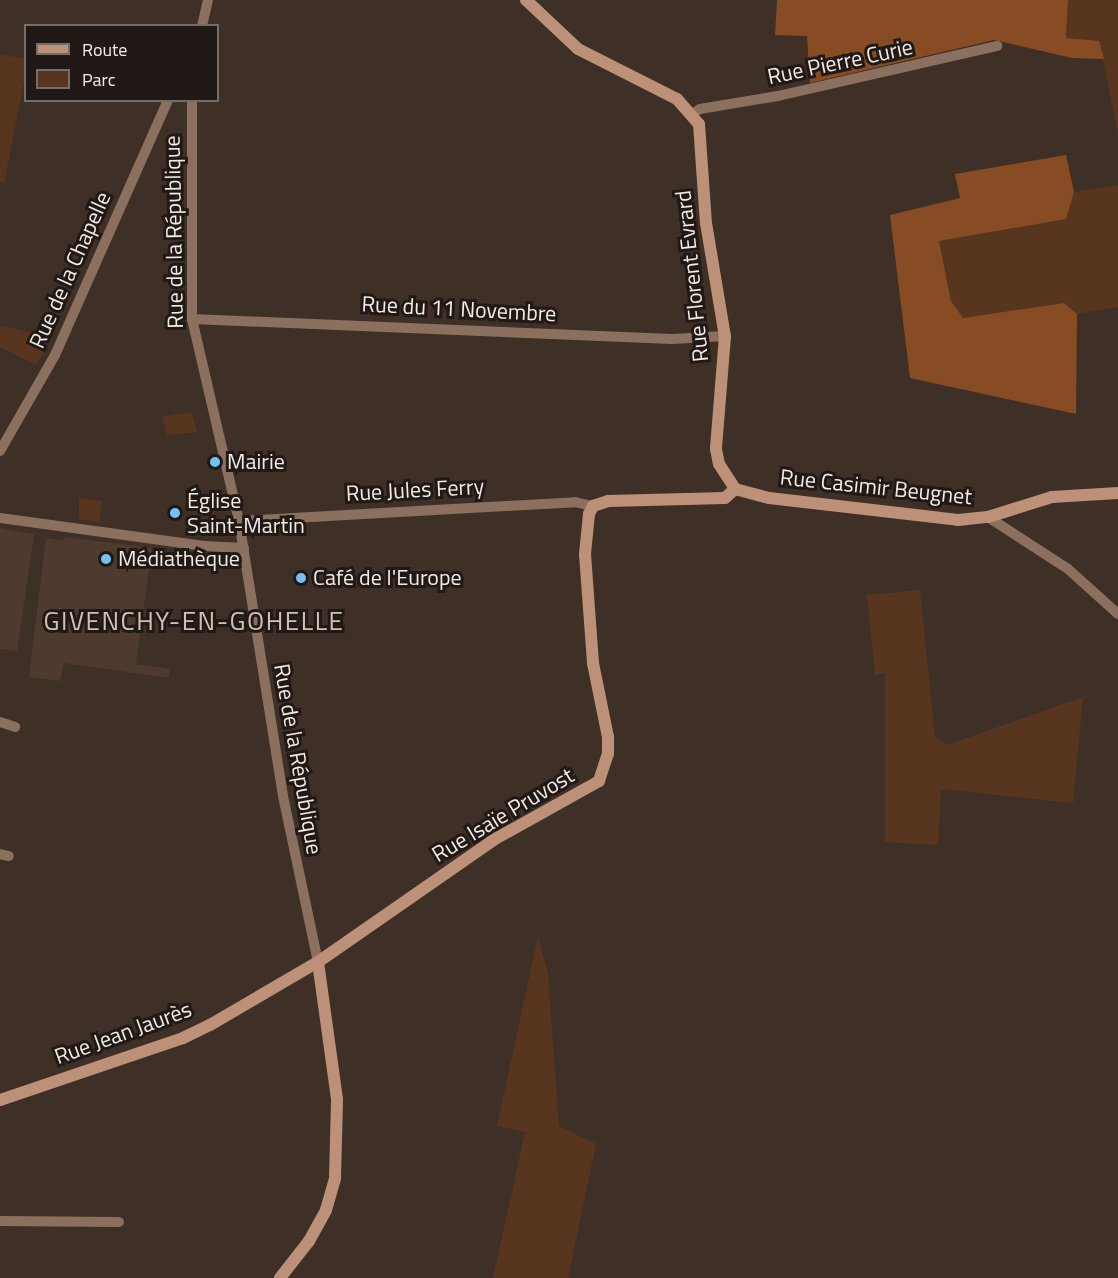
<!DOCTYPE html>
<html>
<head>
<meta charset="utf-8">
<style>
  body { margin:0 }
  #map { position:relative; width:1118px; height:1278px; overflow:hidden; background:#3e3027; font-family:"Titillium Web",sans-serif }
  div>[style] { position:absolute }
  .built>* { inset:0; background:#4e3a2f }
  .green>* { inset:0; background:#58351f }
  .forest>* { inset:0; background:#874c24 }
  .street>* { height:10px; margin:-5px; padding:0 5px; transform-origin:5px; border-radius:5px; background:#8c705f }
  .secondary>* { height:12px; margin:-6px; padding:0 6px; transform-origin:6px; border-radius:6px; background:#bd9177 }
  .dots>* { width:16px; height:16px; translate:-50% -50%; box-sizing:border-box; border:3px solid #201915; border-radius:50% }
  span { translate:-50% -50%; white-space:nowrap; text-align:center; line-height:1.15; -webkit-text-stroke:6px #201915; paint-order:stroke }
  .street-label { font-size:22px; color:#f4eae4 }
  .poi-label { font-size:22px; color:#f4eae4 }
  .left { translate:0 -50%; text-align:left }
  .quarter-label { font-size:26px; color:#d2bfb5; letter-spacing:1.5px }
  .legend { position:absolute; left:24px; top:24px; width:195px; height:78px; box-sizing:border-box; background:#201915; border:2px solid #756d68; margin:0; padding:8px 10px; list-style:none; font-size:18px; color:#f4eae4 }
  .legend li { display:flex; align-items:center; gap:12px; height:30px }
  .legend b { width:30px; border:2px solid #756d68 }
</style>
</head>
<body>
<div id="map">
  <div class="built">
    <div style="clip-path:polygon(0 528px,34px 534px,17px 651px,0 649px)"></div>
    <div style="clip-path:polygon(64px 537px,152px 548px,136px 664px,170px 669px,169px 678px,64px 663px,60px 681px,29px 677px,46px 538px,63px 541px)"></div>
  </div>
  <div class="green">
    <div style="clip-path:polygon(1068px 0,1118px 0,1118px 134px,1099px 41px,1066px 38px)"></div>
    <div style="clip-path:polygon(0 54px,26px 59px,25px 77px,4px 183px,0 182px)"></div>
    <div style="clip-path:polygon(1118px 185px,1118px 307px,1077px 314px,1064px 303px,963px 318px,951px 301px,939px 241px,1065px 219px,1074px 192px)"></div>
    <div style="clip-path:polygon(0 326px,7px 327px,53px 337px,36px 365px,0 347px)"></div>
    <div style="clip-path:polygon(191px 412px,197px 432px,167px 435px,162px 417px)"></div>
    <div style="clip-path:polygon(79px 498px,102px 501px,99px 522px,79px 519px)"></div>
    <div style="clip-path:polygon(920px 590px,935px 737px,947px 745px,1083px 697px,1073px 803px,941px 789px,938px 845px,885px 842px,885px 673px,875px 675px,867px 595px)"></div>
    <div style="clip-path:polygon(538px 936px,548px 974px,559px 1126px,596px 1144px,568px 1278px,493px 1278px,525px 1132px,497px 1126px)"></div>
  </div>
  <div class="forest">
    <div style="clip-path:polygon(777px 0,1068px 0,1066px 38px,1099px 41px,1104px 59px,1072px 58px,994px 40px,810px 83px,807px 36px,775px 35px)"></div>
    <div style="clip-path:polygon(1066px 155px,1074px 192px,1066px 219px,939px 241px,951px 301px,963px 318px,1064px 303px,1077px 314px,1076px 414px,910px 378px,890px 215px,960px 198px,955px 174px)"></div>
  </div>
  <div class="street">
    <div style="left:202px;top:26px;width:27px;rotate:-77deg"></div>
    <div style="left:192px;top:100px;width:219px;rotate:90deg"></div>
    <div style="left:192px;top:319px;width:207px;rotate:76.9deg"></div>
    <div style="left:239px;top:521px;width:278px;rotate:80.9deg"></div>
    <div style="left:283px;top:796px;width:170px;rotate:78.1deg"></div>
    <div style="left:692px;top:114px;width:9px;rotate:-32deg"></div>
    <div style="left:700px;top:109px;width:79px;rotate:-9.5deg"></div>
    <div style="left:778px;top:96px;width:225px;rotate:-12.9deg"></div>
    <div style="left:192px;top:319px;width:480px;rotate:2.4deg"></div>
    <div style="left:672px;top:339px;width:53px;rotate:-3.2deg"></div>
    <div style="left:0;top:451px;width:111px;rotate:-60.2deg"></div>
    <div style="left:55px;top:355px;width:279px;rotate:-66.1deg"></div>
    <div style="left:988px;top:517px;width:95px;rotate:33deg"></div>
    <div style="left:1068px;top:569px;width:67px;rotate:42deg"></div>
    <div style="left:0;top:518px;width:206px;rotate:7.8deg"></div>
    <div style="left:204px;top:546px;width:40px;rotate:2.9deg"></div>
    <div style="left:239px;top:521px;width:337px;rotate:-3.2deg"></div>
    <div style="left:575px;top:502px;width:18px;rotate:13deg"></div>
    <div style="left:0;top:722px;width:16px;rotate:18deg"></div>
    <div style="left:0;top:854px;width:9px;rotate:13deg"></div>
    <div style="left:0;top:1221px;width:119px;rotate:0.5deg"></div>
  </div>
  <div class="secondary">
    <div style="left:526px;top:0;width:71px;rotate:43.3deg"></div>
    <div style="left:578px;top:49px;width:111px;rotate:26.8deg"></div>
    <div style="left:677px;top:99px;width:33px;rotate:49deg"></div>
    <div style="left:699px;top:124px;width:99px;rotate:86deg"></div>
    <div style="left:706px;top:223px;width:115px;rotate:80.5deg"></div>
    <div style="left:725px;top:336px;width:113px;rotate:94.6deg"></div>
    <div style="left:716px;top:449px;width:15px;rotate:79deg"></div>
    <div style="left:719px;top:464px;width:30px;rotate:57deg"></div>
    <div style="left:735px;top:489px;width:35px;rotate:15deg"></div>
    <div style="left:769px;top:498px;width:190px;rotate:6.6deg"></div>
    <div style="left:958px;top:520px;width:30px;rotate:-6deg"></div>
    <div style="left:988px;top:517px;width:67px;rotate:-17.4deg"></div>
    <div style="left:1052px;top:497px;width:66px;rotate:-3.5deg"></div>
    <div style="left:0;top:1100px;width:193px;rotate:-18.7deg"></div>
    <div style="left:183px;top:1038px;width:30px;rotate:-26deg"></div>
    <div style="left:210px;top:1025px;width:125px;rotate:-30.3deg"></div>
    <div style="left:318px;top:962px;width:216px;rotate:-34.8deg"></div>
    <div style="left:495px;top:839px;width:119px;rotate:-29.1deg"></div>
    <div style="left:599px;top:781px;width:28px;rotate:-72deg"></div>
    <div style="left:608px;top:754px;width:17px;rotate:-90deg"></div>
    <div style="left:608px;top:737px;width:76px;rotate:-101.5deg"></div>
    <div style="left:593px;top:663px;width:109px;rotate:-94.2deg"></div>
    <div style="left:585px;top:554px;width:40px;rotate:-84.3deg"></div>
    <div style="left:589px;top:514px;width:9px;rotate:-63deg"></div>
    <div style="left:593px;top:506px;width:16px;rotate:-18deg"></div>
    <div style="left:608px;top:501px;width:117px;rotate:-1.5deg"></div>
    <div style="left:725px;top:498px;width:13px;rotate:-42deg"></div>
    <div style="left:280px;top:1278px;width:47px;rotate:-51.9deg"></div>
    <div style="left:309px;top:1241px;width:35px;rotate:-61deg"></div>
    <div style="left:326px;top:1210px;width:33px;rotate:-74deg"></div>
    <div style="left:335px;top:1178px;width:79px;rotate:-88.5deg"></div>
    <div style="left:337px;top:1099px;width:138px;rotate:-97.9deg"></div>
  </div>
  <div class="dots">
    <div style="left:215px;top:462px;background:#73c1f6"></div>
    <div style="left:175px;top:513px;background:#73c1f6"></div>
    <div style="left:106px;top:559px;background:#73c1f6"></div>
    <div style="left:301px;top:578px;background:#73c1f6"></div>
  </div>
  <div class="street-label">
    <span style="left:840px;top:62px;rotate:-12deg">Rue Pierre Curie</span>
    <span style="left:174px;top:232px;rotate:-91deg">Rue de la République</span>
    <span style="left:70px;top:270px;rotate:-66deg">Rue de la Chapelle</span>
    <span style="left:692px;top:276px;rotate:-96deg">Rue Florent Evrard</span>
    <span style="left:459px;top:309px;rotate:3deg">Rue du 11 Novembre</span>
    <span style="left:876px;top:487px;rotate:6deg">Rue Casimir Beugnet</span>
    <span style="left:415px;top:490px;rotate:-3deg">Rue Jules Ferry</span>
    <span style="left:298px;top:759px;rotate:80deg">Rue de la République</span>
    <span style="left:503px;top:815px;rotate:-31deg">Rue Isaïe Pruvost</span>
    <span style="left:123px;top:1033px;rotate:-20deg">Rue Jean Jaurès</span>
  </div>
  <div class="poi-label">
    <span class="left" style="left:227px;top:462px">Mairie</span>
    <span class="left" style="left:187px;top:513px">Église<br>Saint-Martin</span>
    <span class="left" style="left:118px;top:559px">Médiathèque</span>
    <span class="left" style="left:313px;top:578px">Café de l'Europe</span>
  </div>
  <div class="quarter-label">
    <span style="left:194px;top:621px">GIVENCHY-EN-GOHELLE</span>
  </div>
  <ul class="legend">
  <li><b style="height:8px;background:#bd9177"></b>Route</li>
  <li><b style="height:16px;background:#58351f"></b>Parc</li>
  </ul>
</div>
</body>
</html>
